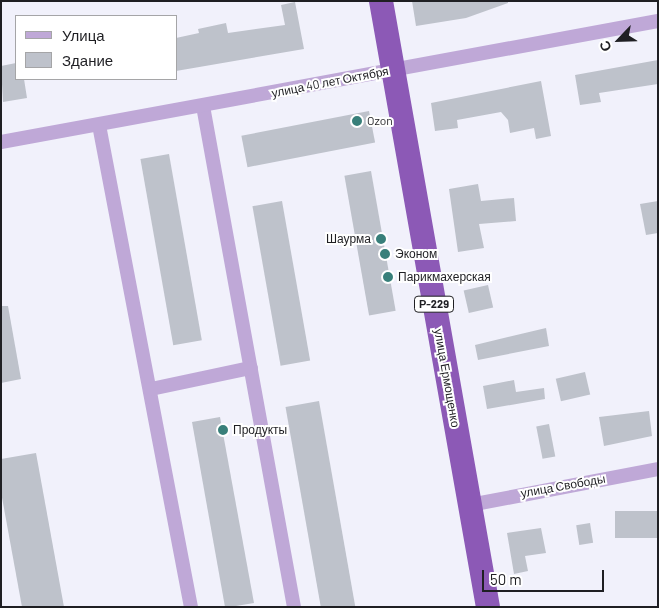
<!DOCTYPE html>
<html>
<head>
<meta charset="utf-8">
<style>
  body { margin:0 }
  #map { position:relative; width:659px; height:608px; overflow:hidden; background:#f1f1fb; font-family:Barlow,sans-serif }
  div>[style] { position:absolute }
  .building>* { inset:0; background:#bec2cb; transform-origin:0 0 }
  .minor>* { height:14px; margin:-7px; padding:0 7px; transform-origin:7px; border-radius:7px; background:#bfa8d7 }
  .trunk>* { height:24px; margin:-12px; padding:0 12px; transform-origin:12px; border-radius:12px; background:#8c59b6 }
  .dots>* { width:14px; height:14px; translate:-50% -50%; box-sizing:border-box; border:2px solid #fff; border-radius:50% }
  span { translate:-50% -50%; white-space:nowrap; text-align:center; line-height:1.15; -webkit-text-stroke:4px #fff; paint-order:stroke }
  .shield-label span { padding:1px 4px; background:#fff; border:1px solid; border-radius:4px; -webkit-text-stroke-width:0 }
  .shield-label { font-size:11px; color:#1f1f23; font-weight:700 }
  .street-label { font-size:12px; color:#1f1f23 }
  .poi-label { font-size:12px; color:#1f1f23 }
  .left { translate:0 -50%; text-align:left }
  .right { translate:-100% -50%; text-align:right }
  .frame { position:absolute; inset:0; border:2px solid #1f1f23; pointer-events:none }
  .legend { position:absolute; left:15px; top:15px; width:162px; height:65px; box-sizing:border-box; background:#fff; border:1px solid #a5a5a7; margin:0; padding:6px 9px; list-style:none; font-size:15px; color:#1f1f23 }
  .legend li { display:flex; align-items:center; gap:10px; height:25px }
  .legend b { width:25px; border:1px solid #a5a5a7 }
  .north { position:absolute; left:594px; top:15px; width:50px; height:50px; -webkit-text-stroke:4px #fff; paint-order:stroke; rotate:246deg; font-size:14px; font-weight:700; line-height:20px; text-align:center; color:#1f1f23 }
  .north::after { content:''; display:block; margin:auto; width:18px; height:22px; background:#1f1f23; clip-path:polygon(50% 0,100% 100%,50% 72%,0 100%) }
  .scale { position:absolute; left:482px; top:570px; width:122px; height:22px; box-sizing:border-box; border:2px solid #1f1f23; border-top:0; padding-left:6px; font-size:15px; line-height:18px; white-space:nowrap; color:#1f1f23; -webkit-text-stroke:4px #fff; paint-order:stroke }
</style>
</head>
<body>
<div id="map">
  <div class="building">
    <div style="clip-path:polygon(412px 1px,508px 1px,508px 3px,466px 18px,416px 26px)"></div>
    <div style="clip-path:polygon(295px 2px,304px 49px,176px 71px,176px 38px,199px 33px,198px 29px,226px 23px,228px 33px,285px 25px,281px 5px)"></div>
    <div style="clip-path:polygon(658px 60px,658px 84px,599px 93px,601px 102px,580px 105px,575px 75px)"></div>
    <div style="clip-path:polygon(16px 63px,16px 79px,24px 79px,27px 98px,3px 102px,1px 66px)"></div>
    <div style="clip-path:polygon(541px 81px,551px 136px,536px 139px,534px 128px,510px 133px,508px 120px,501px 112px,457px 120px,458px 128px,435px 131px,431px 103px)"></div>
    <div style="left:369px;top:111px;width:32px;height:130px;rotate:79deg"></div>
    <div style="left:169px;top:154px;width:189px;height:29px;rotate:80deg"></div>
    <div style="left:371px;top:171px;width:142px;height:27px;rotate:80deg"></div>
    <div style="clip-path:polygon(478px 184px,481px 201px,514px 198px,516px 221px,479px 224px,484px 248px,458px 252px,449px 189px)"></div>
    <div style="left:282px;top:201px;width:162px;height:30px;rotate:80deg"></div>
    <div style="clip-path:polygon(658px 201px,658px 233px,646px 235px,640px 204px)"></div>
    <div style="left:488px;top:285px;width:23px;height:25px;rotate:77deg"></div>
    <div style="clip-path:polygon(1px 306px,8px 306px,21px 379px,1px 383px)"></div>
    <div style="clip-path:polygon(546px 328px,549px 346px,478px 360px,475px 345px)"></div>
    <div style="left:585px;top:372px;width:23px;height:30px;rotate:77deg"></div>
    <div style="clip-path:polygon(514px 380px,516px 392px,544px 388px,545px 399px,487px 409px,483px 386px)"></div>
    <div style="left:319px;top:401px;width:209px;height:34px;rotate:80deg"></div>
    <div style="clip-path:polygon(649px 411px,652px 436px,604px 446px,599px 417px)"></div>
    <div style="clip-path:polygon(220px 417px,254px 603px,230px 607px,225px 607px,192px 422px)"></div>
    <div style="left:549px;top:424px;width:33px;height:13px;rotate:79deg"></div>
    <div style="clip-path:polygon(36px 453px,64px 607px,22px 607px,1px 492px,1px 459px)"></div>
    <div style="left:658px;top:511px;width:27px;height:43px;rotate:90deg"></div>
    <div style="left:590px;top:523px;width:20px;height:14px;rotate:81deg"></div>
    <div style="clip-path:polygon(541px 528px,546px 553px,525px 556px,528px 571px,514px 574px,507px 533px)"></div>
  </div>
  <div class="minor">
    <div style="left:203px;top:106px;width:509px;rotate:79.71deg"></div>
    <div style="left:99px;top:125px;width:491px;rotate:79.2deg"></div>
    <div style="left:1px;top:142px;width:668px;rotate:-10.44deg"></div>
    <div style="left:151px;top:389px;width:102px;rotate:-11.9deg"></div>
    <div style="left:470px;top:505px;width:191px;rotate:-10.8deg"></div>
  </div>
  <div class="trunk">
    <div style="left:381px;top:1px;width:615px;rotate:79.99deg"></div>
  </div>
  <div class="dots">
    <div style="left:357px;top:121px;background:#387f7a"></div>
    <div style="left:381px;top:239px;background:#387f7a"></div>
    <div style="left:385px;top:254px;background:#387f7a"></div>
    <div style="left:388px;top:277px;background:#387f7a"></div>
    <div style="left:223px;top:430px;background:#387f7a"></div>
  </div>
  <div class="shield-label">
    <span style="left:434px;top:304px">Р-229</span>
  </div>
  <div class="street-label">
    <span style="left:330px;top:82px;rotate:-11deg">улица 40 лет Октября</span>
    <span style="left:447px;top:378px;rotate:80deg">улица Ермощенко</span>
    <span style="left:563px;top:486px;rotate:-10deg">улица Свободы</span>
  </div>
  <div class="poi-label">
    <span class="left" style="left:367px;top:121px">Ozon</span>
    <span class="right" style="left:371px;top:239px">Шаурма</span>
    <span class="left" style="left:395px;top:254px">Эконом</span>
    <span class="left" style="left:398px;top:277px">Парикмахерская</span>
    <span class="left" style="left:233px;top:430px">Продукты</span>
  </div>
  <div class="frame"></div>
  <ul class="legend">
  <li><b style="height:6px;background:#bfa8d7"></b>Улица</li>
  <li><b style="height:14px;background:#bec2cb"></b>Здание</li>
  </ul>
  <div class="north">С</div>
  <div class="scale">50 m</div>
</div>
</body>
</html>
